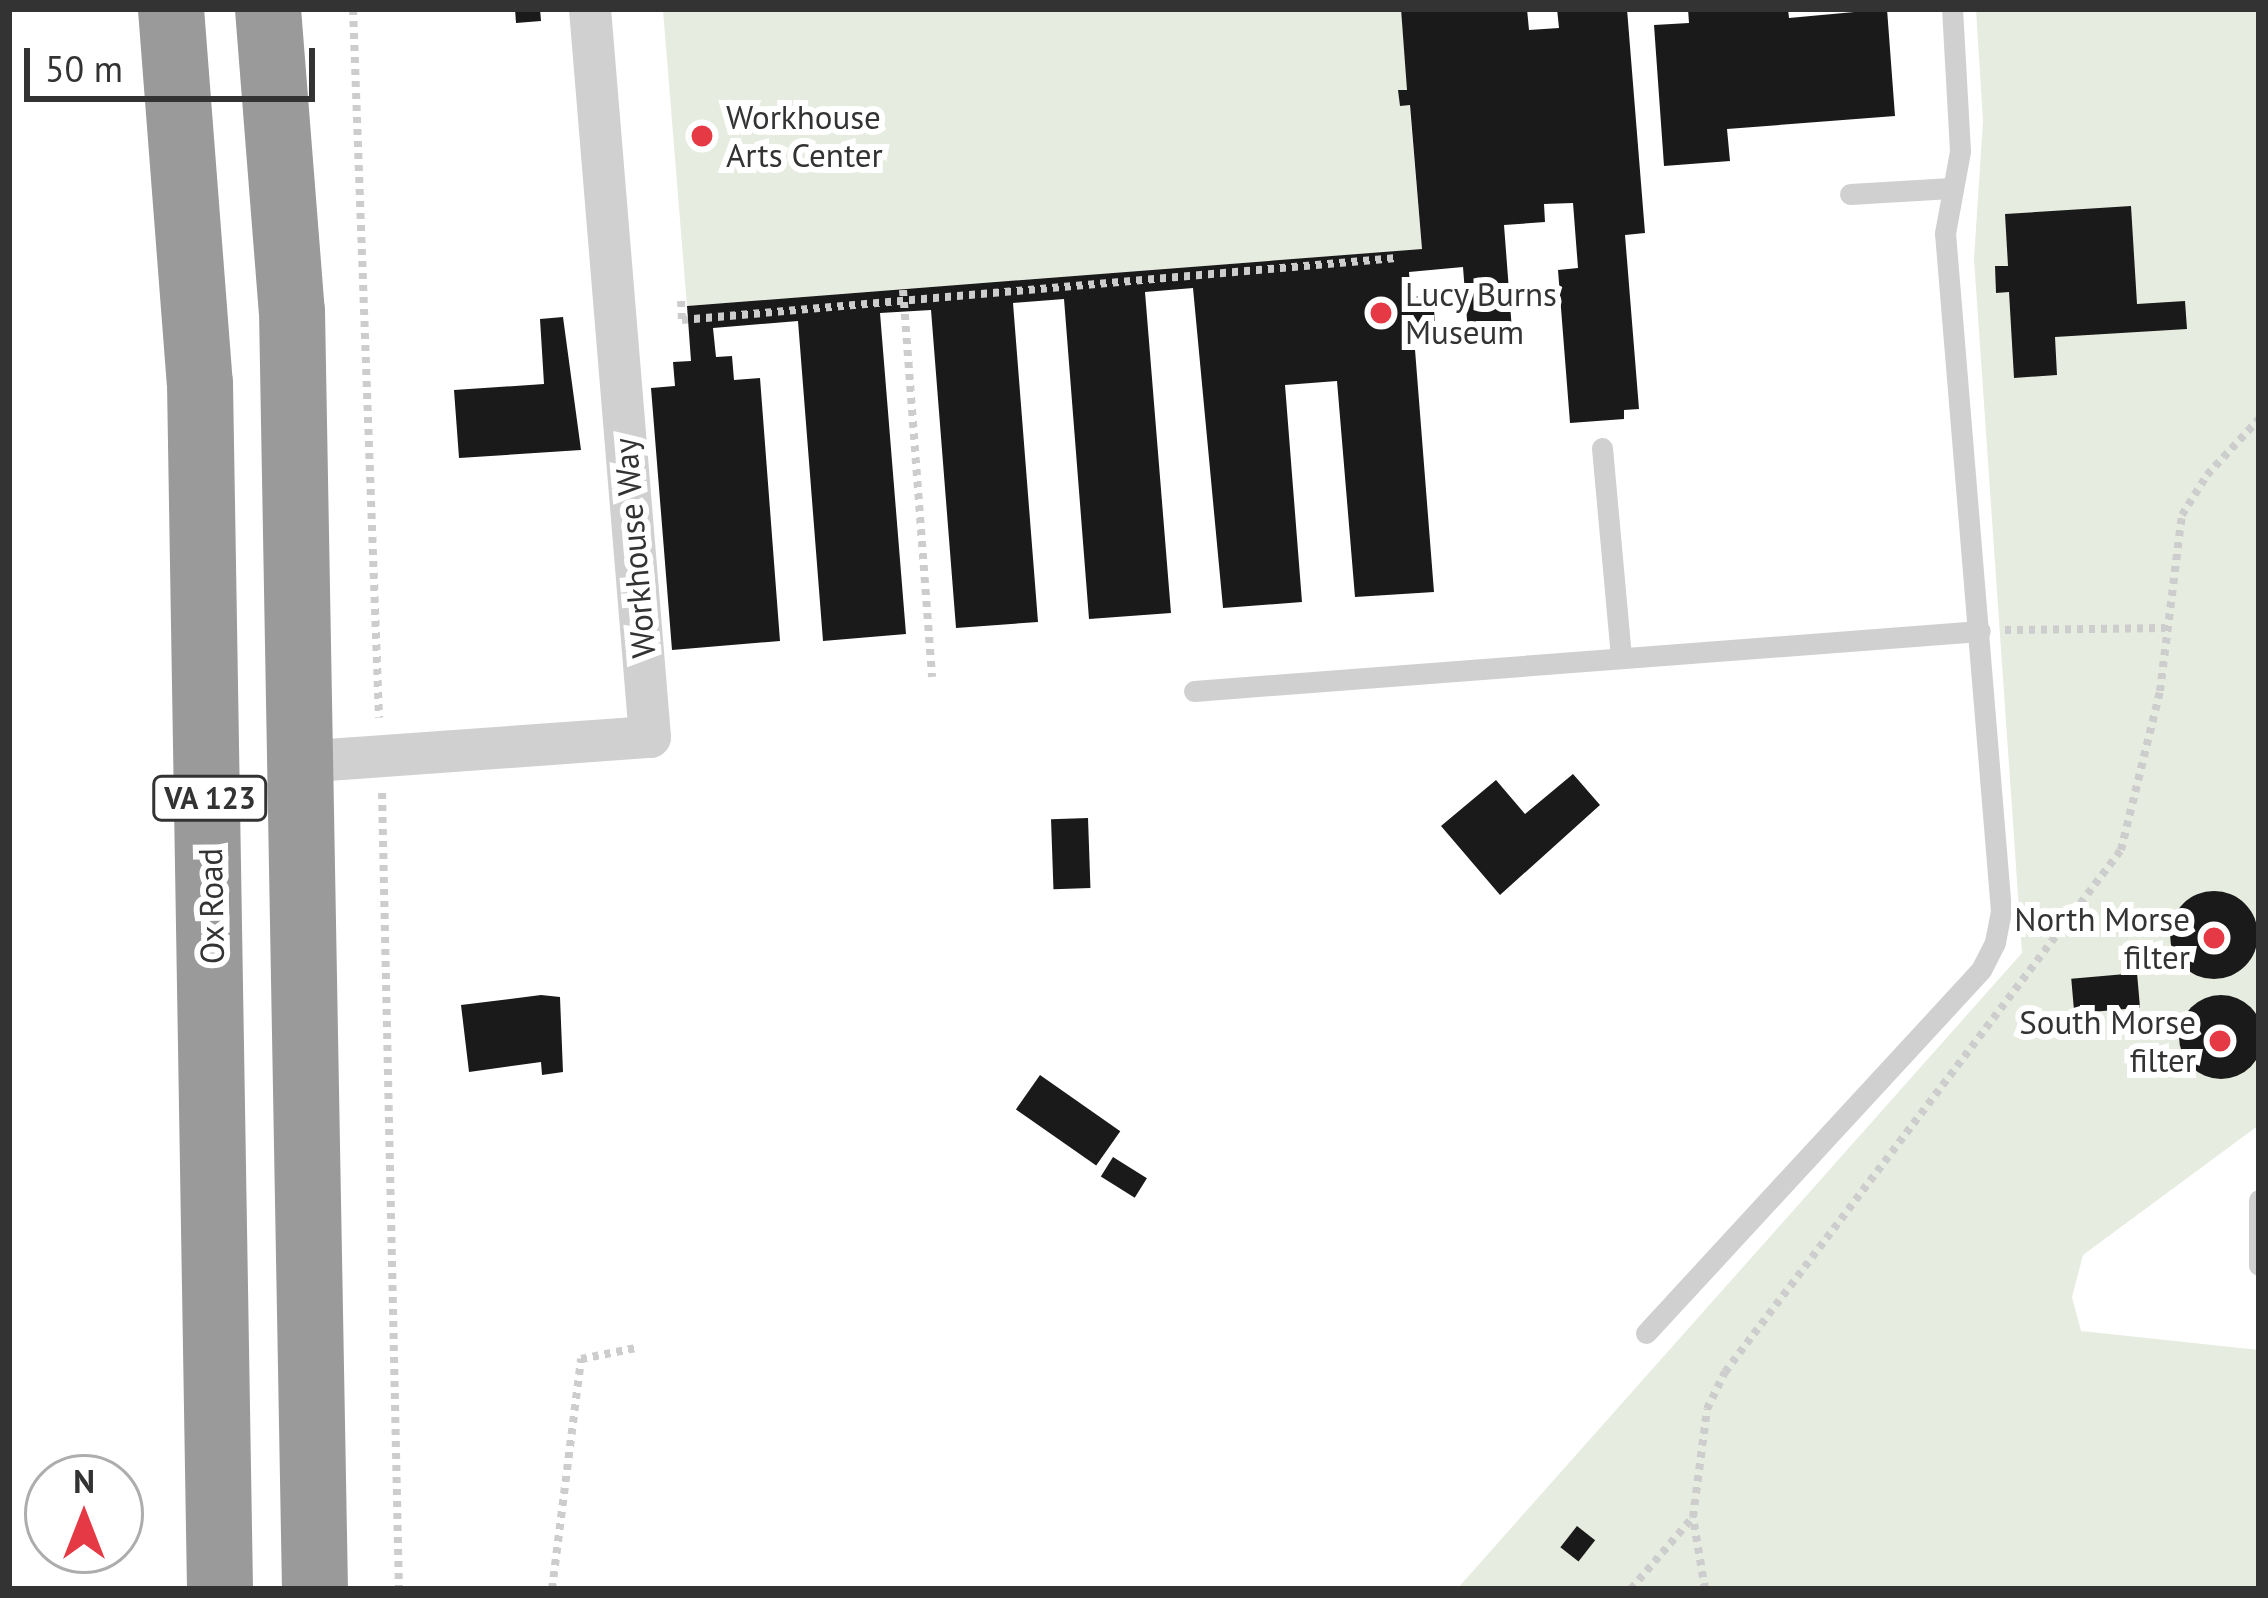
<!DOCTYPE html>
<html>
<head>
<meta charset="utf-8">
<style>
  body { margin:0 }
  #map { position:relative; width:2268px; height:1598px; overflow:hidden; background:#fff; font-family:"PT Sans",sans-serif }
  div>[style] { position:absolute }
  .green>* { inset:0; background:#e6ecdf }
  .building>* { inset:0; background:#1a1a1a; transform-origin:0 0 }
  .round { border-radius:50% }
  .path>* { height:8px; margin-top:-4px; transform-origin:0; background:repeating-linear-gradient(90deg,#cdcdcd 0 6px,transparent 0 12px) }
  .lane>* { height:21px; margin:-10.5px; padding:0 10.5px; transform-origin:10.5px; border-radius:10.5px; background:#d0d0d0 }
  .street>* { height:42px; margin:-21px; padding:0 21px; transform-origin:21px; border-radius:21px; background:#d0d0d0 }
  .highway>* { height:66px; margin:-33px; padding:0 33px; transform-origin:33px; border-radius:33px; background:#9a9a9a }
  .dots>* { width:33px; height:33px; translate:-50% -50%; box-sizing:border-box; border:6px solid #fff; border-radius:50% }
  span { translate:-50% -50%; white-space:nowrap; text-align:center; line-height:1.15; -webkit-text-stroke:12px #fff; paint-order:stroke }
  .shield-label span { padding:3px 9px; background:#fff; border:3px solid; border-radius:9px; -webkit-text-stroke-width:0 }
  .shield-label { font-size:30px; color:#333; font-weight:700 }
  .poi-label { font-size:33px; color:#333 }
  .left { translate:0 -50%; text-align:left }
  .right { translate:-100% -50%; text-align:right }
  .street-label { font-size:33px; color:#333 }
  .frame { position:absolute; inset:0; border:12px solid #333; pointer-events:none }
  .north { position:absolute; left:24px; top:1454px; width:120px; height:120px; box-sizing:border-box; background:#fff; border:3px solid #adadad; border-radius:50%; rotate:0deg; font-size:33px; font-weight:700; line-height:48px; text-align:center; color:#333 }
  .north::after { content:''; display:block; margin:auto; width:42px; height:54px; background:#e63946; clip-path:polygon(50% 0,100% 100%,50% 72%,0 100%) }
  .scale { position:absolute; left:24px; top:48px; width:291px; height:54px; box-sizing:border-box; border:6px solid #333; border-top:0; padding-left:15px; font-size:36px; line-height:42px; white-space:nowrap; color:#333; -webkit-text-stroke:9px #fff; paint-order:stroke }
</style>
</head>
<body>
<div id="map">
  <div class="green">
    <div style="clip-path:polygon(1401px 9px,1422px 249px,687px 306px,663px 10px)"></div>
    <div style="clip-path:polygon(1976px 9px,2259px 9px,2259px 1125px,2083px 1255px,2072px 1297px,2081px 1331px,2259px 1350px,2259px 1589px,1457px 1589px,2022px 953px,1974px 259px,1983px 121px)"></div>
  </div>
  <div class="building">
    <div style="clip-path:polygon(515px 9px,540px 9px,541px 21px,516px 23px)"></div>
    <div style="clip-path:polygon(1401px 9px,1527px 9px,1529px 30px,1559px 28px,1557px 9px,1627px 9px,1645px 233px,1625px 235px,1639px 409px,1624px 410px,1624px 419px,1570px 423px,1558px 270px,1578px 268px,1573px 203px,1544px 204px,1545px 222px,1504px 225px,1512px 330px,1468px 333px,1463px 267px,1409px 272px,1411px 297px,1433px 295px,1435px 323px,1413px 324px,1434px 592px,1355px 597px,1337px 381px,1285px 385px,1302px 602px,1223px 608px,1193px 288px,1145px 292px,1171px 613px,1089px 619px,1064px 299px,1013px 303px,1038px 622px,956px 628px,931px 310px,880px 313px,906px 634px,823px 641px,798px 321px,713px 328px,716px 357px,732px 356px,734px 380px,760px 378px,780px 641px,672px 650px,651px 388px,675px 386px,673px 362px,691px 361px,687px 306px,1422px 249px,1410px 105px,1400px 106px,1398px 90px,1407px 90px)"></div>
    <div style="clip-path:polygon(1688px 9px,1788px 9px,1789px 18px,1887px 9px,1895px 116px,1727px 129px,1730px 161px,1664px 166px,1654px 25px,1689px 23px)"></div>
    <div style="clip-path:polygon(2131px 206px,2137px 304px,2185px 301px,2187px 329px,2055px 337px,2057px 375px,2014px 378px,2009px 292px,1996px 293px,1995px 266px,2008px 266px,2005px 214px)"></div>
    <div style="clip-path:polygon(563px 317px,581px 450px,459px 458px,454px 390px,544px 384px,540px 319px)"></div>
    <div style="clip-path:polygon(1573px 774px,1600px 805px,1500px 895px,1441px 826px,1496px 780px,1525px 814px)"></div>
    <div style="left:1088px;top:818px;width:70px;height:37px;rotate:88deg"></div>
    <div class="round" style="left:2170px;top:891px;width:88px;height:88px"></div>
    <div style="left:2137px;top:973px;width:35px;height:66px;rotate:85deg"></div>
    <div style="clip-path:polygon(541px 995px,560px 997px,563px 1072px,542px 1075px,541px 1062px,469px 1072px,461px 1005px)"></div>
    <div class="round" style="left:2179px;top:995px;width:84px;height:84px"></div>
    <div style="left:1040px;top:1075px;width:98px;height:42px;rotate:35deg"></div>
    <div style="left:1113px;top:1157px;width:40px;height:23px;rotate:32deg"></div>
    <div style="left:1577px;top:1526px;width:23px;height:27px;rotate:38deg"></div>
  </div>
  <div class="path">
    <div style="left:353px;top:9px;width:709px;rotate:87.9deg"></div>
    <div style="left:903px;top:290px;width:388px;rotate:85.7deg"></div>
    <div style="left:681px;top:301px;width:19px;rotate:87deg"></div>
    <div style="left:682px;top:320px;width:717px;rotate:-4.96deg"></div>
    <div style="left:2005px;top:630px;width:160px;rotate:-0.7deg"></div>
    <div style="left:382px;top:793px;width:796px;rotate:88.78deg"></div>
    <div style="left:552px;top:1589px;width:232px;rotate:-82.8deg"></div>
    <div style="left:581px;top:1359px;width:56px;rotate:-11.3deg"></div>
    <div style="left:1631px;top:1589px;width:94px;rotate:-49.3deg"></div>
    <div style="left:1705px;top:1589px;width:73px;rotate:-99.5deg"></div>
    <div style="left:1693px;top:1517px;width:109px;rotate:-82.6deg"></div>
    <div style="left:1707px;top:1409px;width:41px;rotate:-64.1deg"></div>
    <div style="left:1725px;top:1372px;width:655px;rotate:-52.82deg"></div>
    <div style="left:2121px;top:850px;width:164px;rotate:-76.2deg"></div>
    <div style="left:2160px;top:691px;width:177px;rotate:-82.9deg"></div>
    <div style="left:2182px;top:515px;width:47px;rotate:-58deg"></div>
    <div style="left:2207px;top:475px;width:76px;rotate:-47.1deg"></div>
  </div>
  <div class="lane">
    <div style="left:1850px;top:194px;width:101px;rotate:-3.4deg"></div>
    <div style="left:1602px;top:448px;width:209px;rotate:84.8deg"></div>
    <div style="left:1194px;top:691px;width:788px;rotate:-4.37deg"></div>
    <div style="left:2259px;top:1200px;width:65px;rotate:90deg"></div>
    <div style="left:1646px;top:1333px;width:494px;rotate:-47.3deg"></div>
    <div style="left:1981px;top:970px;width:31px;rotate:-63deg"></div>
    <div style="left:1995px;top:942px;width:32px;rotate:-79deg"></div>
    <div style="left:2001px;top:911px;width:680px;rotate:-94.72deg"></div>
    <div style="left:1945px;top:233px;width:83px;rotate:-79.6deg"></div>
    <div style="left:1960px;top:151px;width:142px;rotate:-93.2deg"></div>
  </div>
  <div class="street">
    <div style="left:300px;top:762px;width:351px;rotate:-4.1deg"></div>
    <div style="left:650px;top:737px;width:730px;rotate:-94.71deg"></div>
  </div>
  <div class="highway">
    <div style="left:171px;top:9px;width:375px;rotate:85.6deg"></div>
    <div style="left:200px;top:383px;width:1206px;rotate:89.05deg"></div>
    <div style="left:268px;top:9px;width:303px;rotate:85.5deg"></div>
    <div style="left:292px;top:311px;width:1278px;rotate:88.97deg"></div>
  </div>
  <div class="dots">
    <div style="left:702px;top:136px;background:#e63946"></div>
    <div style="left:1381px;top:313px;background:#e63946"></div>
    <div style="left:2214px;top:938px;background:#e63946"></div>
    <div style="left:2220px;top:1041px;background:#e63946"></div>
  </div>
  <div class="shield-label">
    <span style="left:210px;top:798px">VA 123</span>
  </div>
  <div class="poi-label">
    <span class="left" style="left:726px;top:136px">Workhouse<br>Arts Center</span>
    <span class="left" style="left:1405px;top:313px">Lucy Burns<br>Museum</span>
    <span class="right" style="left:2190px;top:938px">North Morse<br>filter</span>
    <span class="right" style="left:2196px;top:1041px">South Morse<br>filter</span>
  </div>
  <div class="street-label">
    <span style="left:634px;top:548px;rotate:-95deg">Workhouse Way</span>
    <span style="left:211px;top:906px;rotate:-91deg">Ox Road</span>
  </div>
  <div class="frame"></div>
  <div class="north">N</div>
  <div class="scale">50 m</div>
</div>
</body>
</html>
